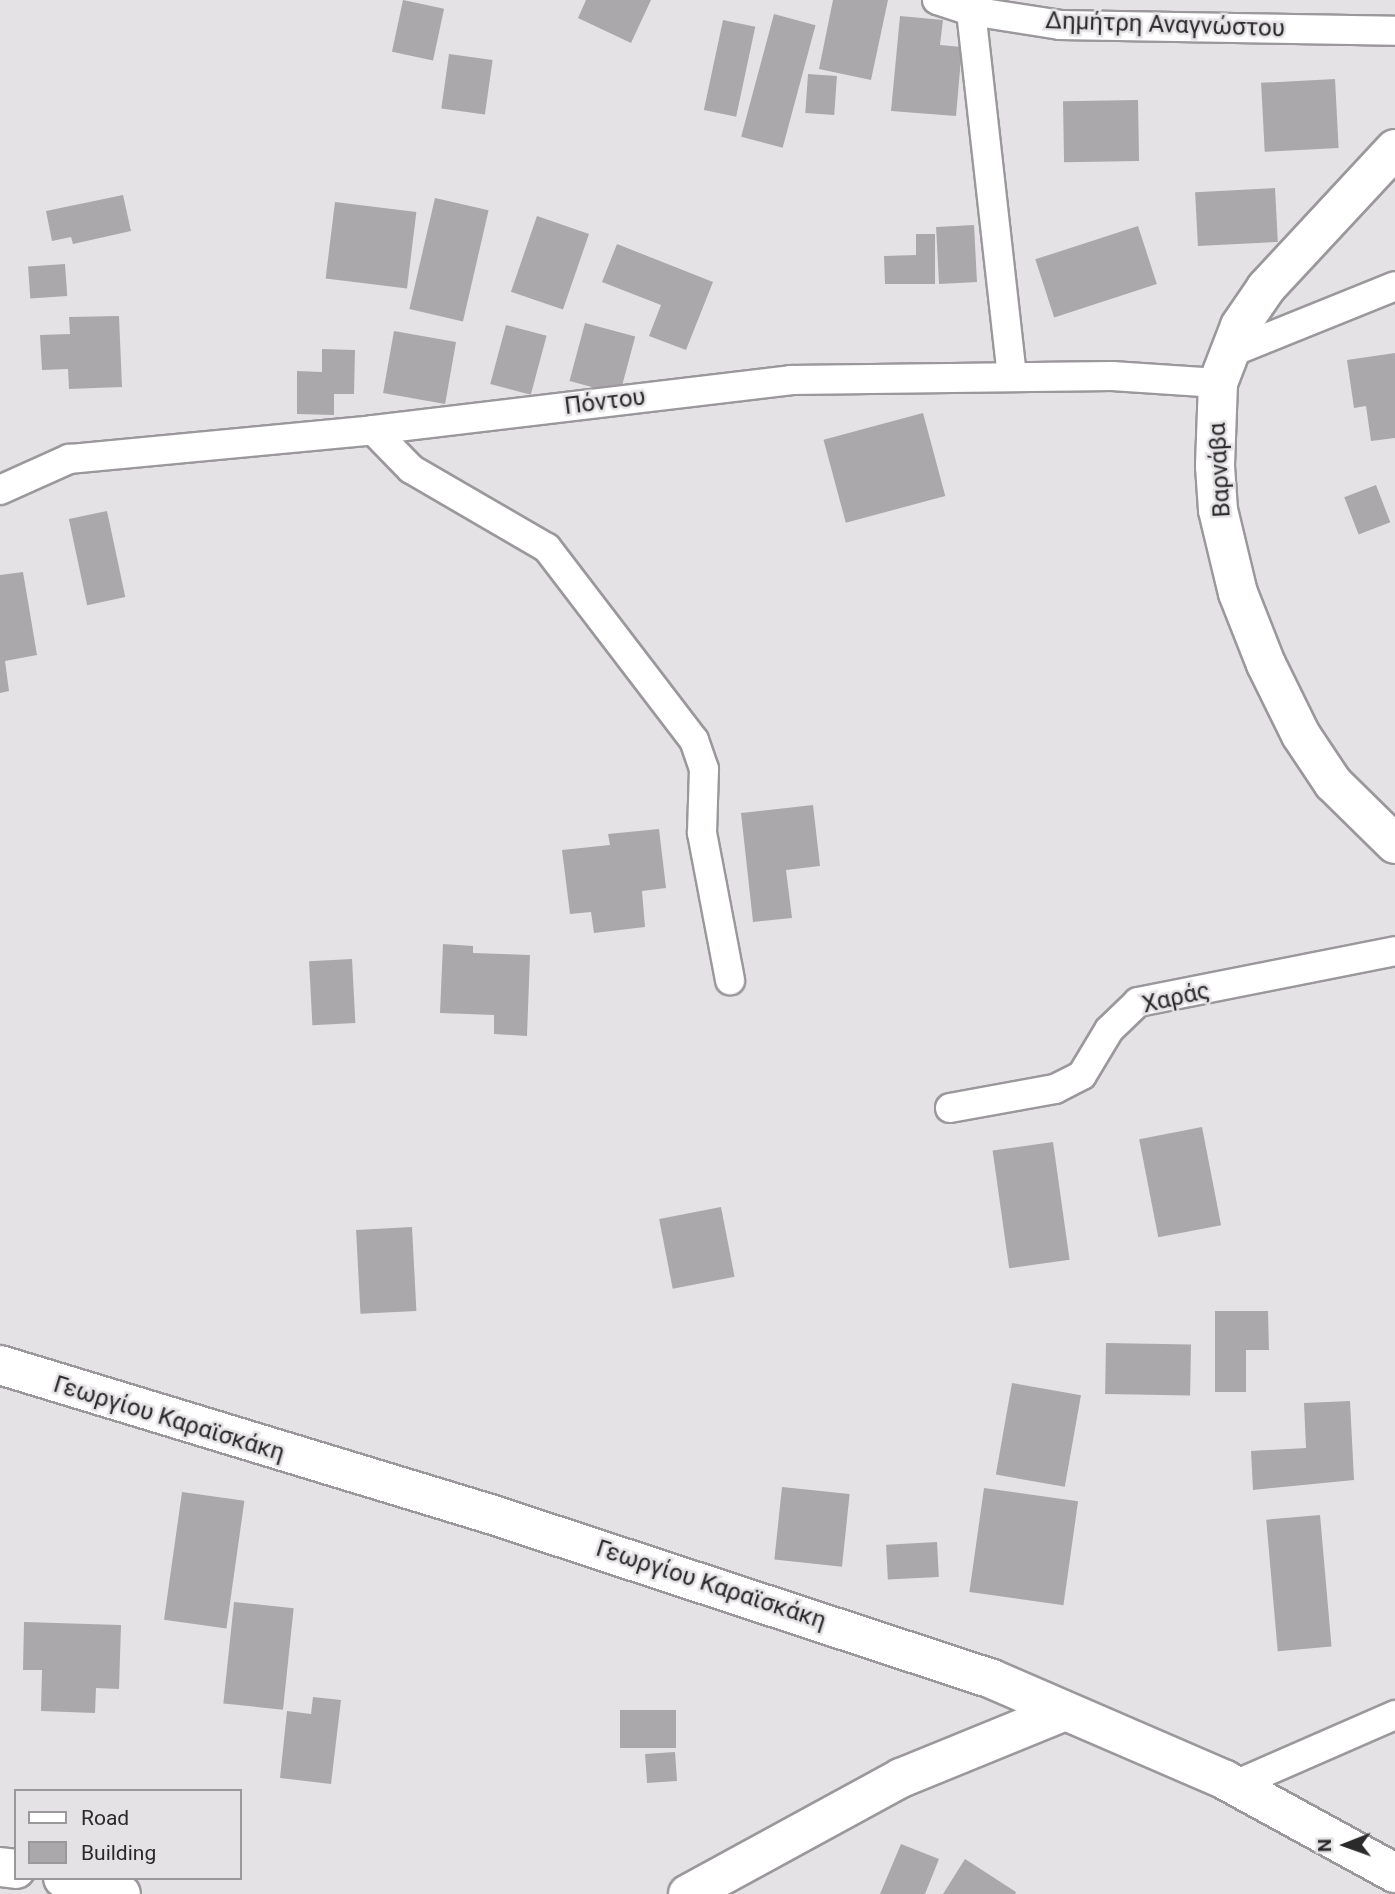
<!DOCTYPE html>
<html>
<head>
<meta charset="utf-8">
<style>
  body { margin:0 }
  #map { position:relative; width:1395px; height:1894px; overflow:hidden; background:#e5e2e6; font-family:Roboto,sans-serif }
  div>[style] { position:absolute }
  .building>* { inset:0; background:#aba8ac; transform-origin:0 0 }
  .roads { filter:drop-shadow(2px 0 #9b989c) drop-shadow(-2px 0 #9b989c) drop-shadow(0 2px #9b989c) drop-shadow(0 -2px #9b989c) }
  .street>* { height:28px; margin:-14px; padding:0 14px; transform-origin:14px; border-radius:14px; background:#fff }
  .secondary>* { height:38px; margin:-19px; padding:0 19px; transform-origin:19px; border-radius:19px; background:#fff }
  span { translate:-50% -50%; white-space:nowrap; text-align:center; line-height:1.15; -webkit-text-stroke:5px #e5e2e6; paint-order:stroke }
  .street-label { font-size:24px; color:#2b2a2b }
  .legend { position:absolute; left:14px; top:1789px; width:228px; height:91px; box-sizing:border-box; background:#e5e2e6; border:2px solid #9b989b; margin:0; padding:9px 12px; list-style:none; font-size:21px; color:#2b2a2b }
  .legend li { display:flex; align-items:center; gap:14px; height:35px }
  .legend b { width:35px; border:2px solid #9b989b }
  .north { position:absolute; left:1311px; top:1810px; width:70px; height:70px; -webkit-text-stroke:5px #e5e2e6; paint-order:stroke; rotate:269deg; font-size:19px; font-weight:700; line-height:28px; text-align:center; color:#2b2a2b }
  .north::after { content:''; display:block; margin:auto; width:24px; height:32px; background:#2b2a2b; clip-path:polygon(50% 0,100% 100%,50% 72%,0 100%) }
</style>
</head>
<body>
<div id="map">
  <div class="building">
    <div style="left:403px;top:0;width:42px;height:53px;rotate:12deg"></div>
    <div style="clip-path:polygon(586px 0,651px 0,631px 43px,578px 18px)"></div>
    <div style="clip-path:polygon(833px 0,888px 0,871px 80px,819px 69px)"></div>
    <div style="left:774px;top:14px;width:43px;height:127px;rotate:15deg"></div>
    <div style="clip-path:polygon(900px 16px,943px 20px,940px 45px,962px 47px,956px 116px,891px 111px)"></div>
    <div style="left:723px;top:20px;width:33px;height:92px;rotate:12deg"></div>
    <div style="left:449px;top:54px;width:44px;height:55px;rotate:8deg"></div>
    <div style="left:808px;top:74px;width:29px;height:39px;rotate:4deg"></div>
    <div style="left:1335px;top:79px;width:69px;height:74px;rotate:87deg"></div>
    <div style="left:1138px;top:100px;width:61px;height:75px;rotate:89deg"></div>
    <div style="left:1275px;top:188px;width:54px;height:80px;rotate:87deg"></div>
    <div style="clip-path:polygon(123px 195px,131px 231px,73px 244px,71px 237px,52px 241px,46px 211px)"></div>
    <div style="left:435px;top:198px;width:55px;height:114px;rotate:13deg"></div>
    <div style="left:335px;top:202px;width:82px;height:77px;rotate:7deg"></div>
    <div style="left:537px;top:216px;width:55px;height:80px;rotate:19deg"></div>
    <div style="left:974px;top:225px;width:57px;height:38px;rotate:87deg"></div>
    <div style="left:1138px;top:226px;width:61px;height:108px;rotate:72deg"></div>
    <div style="clip-path:polygon(916px 234px,935px 234px,935px 284px,885px 284px,884px 256px,916px 255px)"></div>
    <div style="clip-path:polygon(617px 244px,713px 282px,686px 350px,649px 336px,661px 305px,602px 282px)"></div>
    <div style="left:65px;top:264px;width:32px;height:37px;rotate:86deg"></div>
    <div style="clip-path:polygon(119px 316px,122px 387px,69px 389px,68px 369px,42px 370px,40px 335px,70px 334px,69px 317px)"></div>
    <div style="left:585px;top:323px;width:52px;height:60px;rotate:15deg"></div>
    <div style="left:506px;top:325px;width:42px;height:61px;rotate:15deg"></div>
    <div style="left:394px;top:331px;width:63px;height:63px;rotate:10deg"></div>
    <div style="clip-path:polygon(322px 349px,355px 350px,354px 394px,334px 394px,334px 415px,297px 414px,297px 371px,322px 372px)"></div>
    <div style="clip-path:polygon(1395px 353px,1395px 438px,1371px 441px,1366px 406px,1354px 408px,1347px 360px)"></div>
    <div style="left:923px;top:413px;width:86px;height:103px;rotate:75deg"></div>
    <div style="left:1376px;top:485px;width:40px;height:34px;rotate:69deg"></div>
    <div style="left:107px;top:511px;width:88px;height:39px;rotate:78deg"></div>
    <div style="clip-path:polygon(23px 572px,37px 655px,5px 661px,9px 691px,0 693px,0 575px)"></div>
    <div style="clip-path:polygon(813px 805px,820px 866px,786px 870px,792px 918px,753px 922px,741px 813px)"></div>
    <div style="clip-path:polygon(659px 829px,666px 888px,642px 891px,645px 927px,594px 933px,591px 912px,570px 914px,562px 850px,610px 845px,608px 834px)"></div>
    <div style="clip-path:polygon(443px 944px,473px 946px,473px 953px,530px 955px,527px 1036px,494px 1034px,494px 1015px,440px 1013px)"></div>
    <div style="left:352px;top:959px;width:64px;height:43px;rotate:87deg"></div>
    <div style="left:1202px;top:1127px;width:100px;height:64px;rotate:79deg"></div>
    <div style="left:1053px;top:1142px;width:119px;height:61px;rotate:82deg"></div>
    <div style="left:721px;top:1207px;width:71px;height:63px;rotate:79deg"></div>
    <div style="left:412px;top:1227px;width:84px;height:56px;rotate:87deg"></div>
    <div style="clip-path:polygon(1215px 1311px,1268px 1311px,1269px 1350px,1246px 1350px,1246px 1392px,1215px 1392px)"></div>
    <div style="left:1106px;top:1343px;width:85px;height:51px;rotate:1deg"></div>
    <div style="left:1012px;top:1383px;width:70px;height:93px;rotate:10deg"></div>
    <div style="clip-path:polygon(1350px 1401px,1354px 1480px,1253px 1490px,1251px 1451px,1306px 1448px,1304px 1403px)"></div>
    <div style="left:782px;top:1487px;width:68px;height:73px;rotate:6deg"></div>
    <div style="left:984px;top:1488px;width:95px;height:105px;rotate:8deg"></div>
    <div style="left:182px;top:1492px;width:63px;height:129px;rotate:8deg"></div>
    <div style="left:1320px;top:1515px;width:132px;height:54px;rotate:85deg"></div>
    <div style="left:937px;top:1542px;width:35px;height:51px;rotate:87deg"></div>
    <div style="left:234px;top:1602px;width:60px;height:102px;rotate:6deg"></div>
    <div style="clip-path:polygon(24px 1622px,121px 1625px,119px 1689px,96px 1688px,95px 1713px,41px 1711px,42px 1670px,23px 1670px)"></div>
    <div style="clip-path:polygon(313px 1697px,341px 1700px,331px 1784px,280px 1778px,287px 1711px,311px 1714px)"></div>
    <div style="left:620px;top:1710px;width:56px;height:38px"></div>
    <div style="left:675px;top:1752px;width:29px;height:30px;rotate:86deg"></div>
    <div style="clip-path:polygon(901px 1844px,939px 1859px,925px 1894px,880px 1894px)"></div>
    <div style="clip-path:polygon(965px 1859px,1016px 1892px,1015px 1894px,943px 1894px)"></div>
  </div>
  <div class="roads">
    <div class="street">
      <div style="left:937px;top:0;width:36px;rotate:18deg"></div>
      <div style="left:971px;top:11px;width:90px;rotate:8.9deg"></div>
      <div style="left:1060px;top:25px;width:335px;rotate:1deg"></div>
      <div style="left:971px;top:11px;width:367px;rotate:83.6deg"></div>
      <div style="left:1227px;top:354px;width:181px;rotate:-22deg"></div>
      <div style="left:373px;top:430px;width:54px;rotate:45.7deg"></div>
      <div style="left:411px;top:469px;width:157px;rotate:30.2deg"></div>
      <div style="left:547px;top:548px;width:242px;rotate:52.6deg"></div>
      <div style="left:694px;top:740px;width:31px;rotate:71deg"></div>
      <div style="left:704px;top:769px;width:64px;rotate:91.8deg"></div>
      <div style="left:702px;top:833px;width:150px;rotate:79.2deg"></div>
      <div style="left:0;top:490px;width:76px;rotate:-24.2deg"></div>
      <div style="left:69px;top:459px;width:305px;rotate:-5.4deg"></div>
      <div style="left:373px;top:430px;width:421px;rotate:-6.8deg"></div>
      <div style="left:791px;top:380px;width:321px;rotate:-0.7deg"></div>
      <div style="left:1112px;top:376px;width:106px;rotate:3.8deg"></div>
      <div style="left:950px;top:1108px;width:107px;rotate:-10.3deg"></div>
      <div style="left:1055px;top:1089px;width:30px;rotate:-27deg"></div>
      <div style="left:1082px;top:1075px;width:52px;rotate:-59deg"></div>
      <div style="left:1109px;top:1030px;width:40px;rotate:-44deg"></div>
      <div style="left:1138px;top:1002px;width:262px;rotate:-11.2deg"></div>
      <div style="left:1235px;top:1785px;width:175px;rotate:-23.6deg"></div>
    </div>
    <div class="secondary">
      <div style="left:1395px;top:149px;width:190px;rotate:132.9deg"></div>
      <div style="left:1266px;top:288px;width:46px;rotate:124.4deg"></div>
      <div style="left:1240px;top:326px;width:61px;rotate:111.1deg"></div>
      <div style="left:1218px;top:383px;width:83px;rotate:92.1deg"></div>
      <div style="left:1215px;top:466px;width:44px;rotate:86.1deg"></div>
      <div style="left:1218px;top:510px;width:85px;rotate:76.5deg"></div>
      <div style="left:1238px;top:593px;width:76px;rotate:68.5deg"></div>
      <div style="left:1266px;top:664px;width:79px;rotate:63.8deg"></div>
      <div style="left:1301px;top:735px;width:58px;rotate:56.3deg"></div>
      <div style="left:1333px;top:783px;width:87px;rotate:44.5deg"></div>
      <div style="left:0;top:1365px;width:512px;rotate:16.91deg"></div>
      <div style="left:490px;top:1514px;width:528px;rotate:18.19deg"></div>
      <div style="left:992px;top:1679px;width:254px;rotate:23.4deg"></div>
      <div style="left:1225px;top:1780px;width:194px;rotate:28.7deg"></div>
      <div style="left:0;top:1867px;width:16px;rotate:7deg"></div>
      <div style="left:63px;top:1878px;width:60px;rotate:15.4deg"></div>
      <div style="left:688px;top:1894px;width:243px;rotate:-28.6deg"></div>
      <div style="left:901px;top:1778px;width:175px;rotate:-22.2deg"></div>
    </div>
  </div>
  <div class="street-label">
    <span style="left:1165px;top:25px;rotate:2deg">Δημήτρη Αναγνώστου</span>
    <span style="left:605px;top:402px;rotate:-7deg">Πόντου</span>
    <span style="left:1220px;top:470px;rotate:-93deg">Βαρνάβα</span>
    <span style="left:1176px;top:998px;rotate:-13deg">Χαράς</span>
    <span style="left:169px;top:1419px;rotate:17deg">Γεωργίου Καραϊσκάκη</span>
    <span style="left:711px;top:1585px;rotate:18deg">Γεωργίου Καραϊσκάκη</span>
  </div>
  <ul class="legend">
  <li><b style="height:9px;background:#fff"></b>Road</li>
  <li><b style="height:19px;background:#aba8ac"></b>Building</li>
  </ul>
  <div class="north">N</div>
</div>
</body>
</html>
